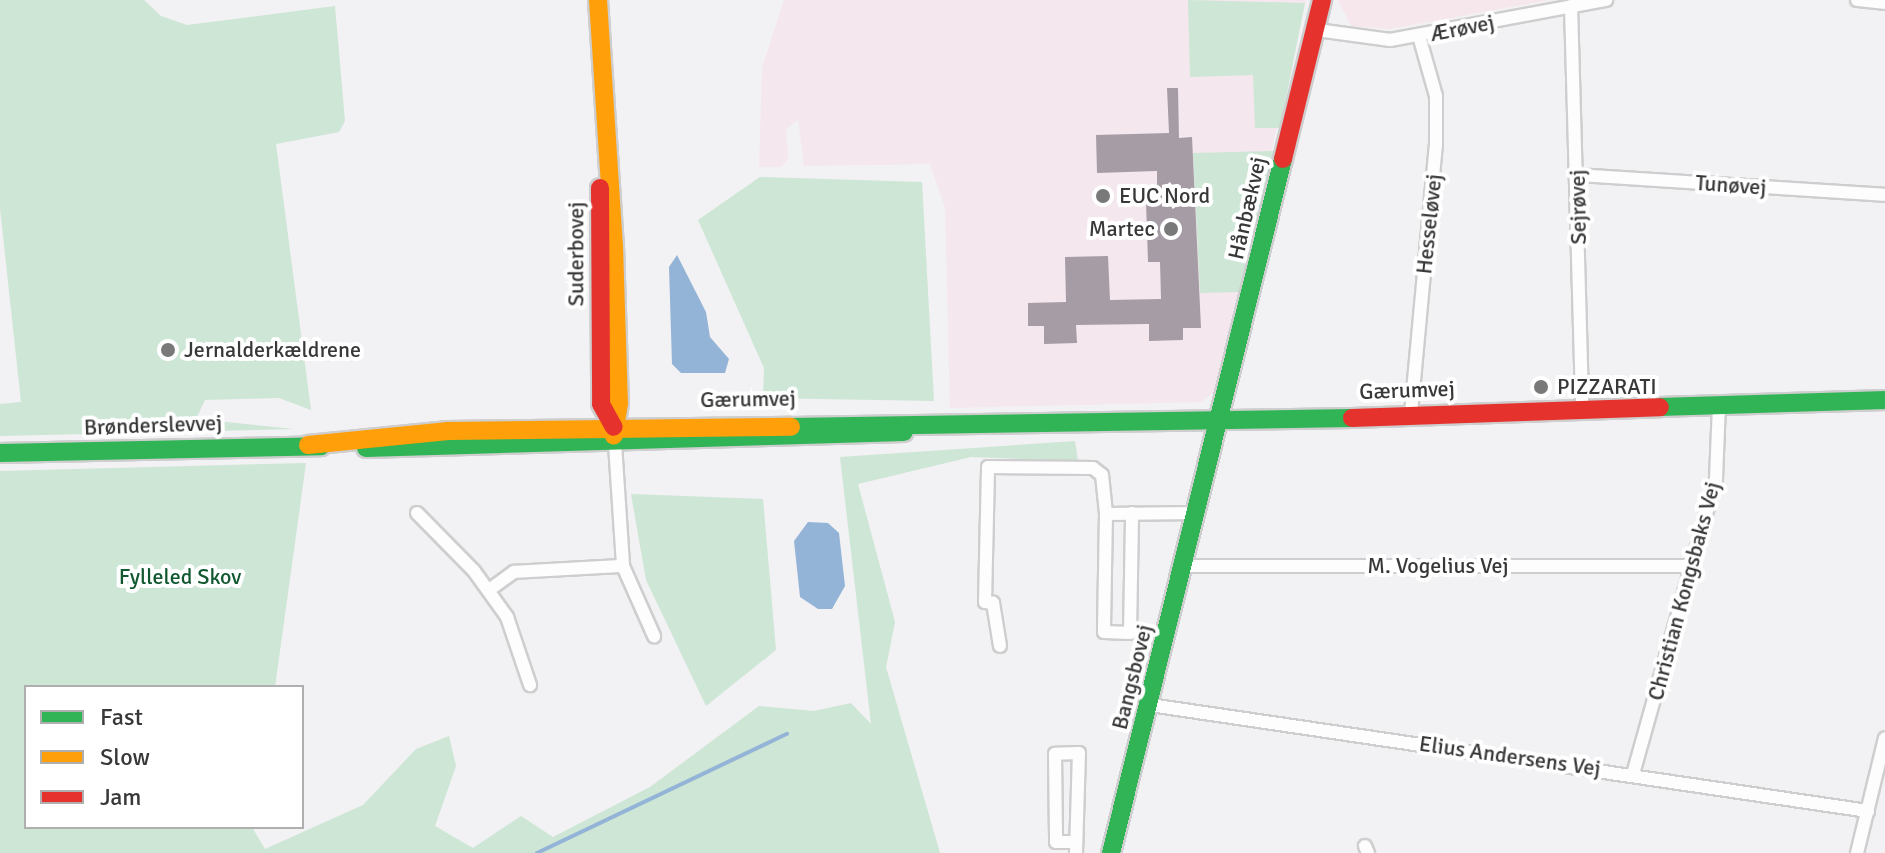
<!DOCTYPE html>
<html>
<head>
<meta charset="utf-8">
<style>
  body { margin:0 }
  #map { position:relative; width:1885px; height:853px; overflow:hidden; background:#f2f1f3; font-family:Signika,sans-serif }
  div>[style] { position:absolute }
  .industrial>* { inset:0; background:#f6e7ec }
  .education>* { inset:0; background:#f5e7ee }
  .green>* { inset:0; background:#cde6d5 }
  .water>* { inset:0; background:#94b4d7 }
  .stream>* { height:4px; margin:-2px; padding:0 2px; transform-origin:2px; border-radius:2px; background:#94b4d7 }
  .building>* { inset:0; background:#a69ca5 }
  .roads { filter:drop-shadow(2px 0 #cececf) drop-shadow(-2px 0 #cececf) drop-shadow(0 2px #cececf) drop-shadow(0 -2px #cececf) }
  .street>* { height:12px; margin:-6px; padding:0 6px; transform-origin:6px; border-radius:6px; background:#fdfdfd }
  .fast>* { height:18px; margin:-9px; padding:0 9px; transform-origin:9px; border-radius:9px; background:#30b455 }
  .slow>* { height:18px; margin:-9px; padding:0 9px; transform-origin:9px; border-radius:9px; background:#ff9f0a }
  .jam>* { height:18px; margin:-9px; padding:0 9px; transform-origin:9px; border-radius:9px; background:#e5322d }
  .dots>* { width:22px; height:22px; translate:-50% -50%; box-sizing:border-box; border:4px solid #fff; border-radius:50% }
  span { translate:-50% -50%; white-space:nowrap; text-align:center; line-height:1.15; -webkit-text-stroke:8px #fff; paint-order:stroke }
  .street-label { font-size:22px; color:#383839 }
  .poi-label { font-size:22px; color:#383839 }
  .left { translate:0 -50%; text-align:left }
  .right { translate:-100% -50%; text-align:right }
  .park-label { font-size:22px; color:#115830 }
  .legend { position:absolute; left:24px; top:685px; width:280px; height:144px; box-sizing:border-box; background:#fff; border:2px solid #afafb0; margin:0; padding:10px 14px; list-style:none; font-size:24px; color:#383839 }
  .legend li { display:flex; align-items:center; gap:16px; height:40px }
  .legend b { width:40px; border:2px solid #afafb0 }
</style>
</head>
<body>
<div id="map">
  <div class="industrial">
    <div style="clip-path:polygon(1338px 0,1550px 0,1390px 29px,1351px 26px)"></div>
  </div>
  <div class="education">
    <div style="clip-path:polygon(784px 0,1306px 0,1216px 391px,1201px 402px,950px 408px,945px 208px,930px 164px,804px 166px,798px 120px,786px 129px,788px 159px,781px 167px,759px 167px,762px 68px)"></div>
  </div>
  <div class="green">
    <div style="clip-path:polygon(0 0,144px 0,161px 16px,187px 25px,335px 6px,345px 121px,339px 132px,276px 144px,311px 410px,279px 398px,205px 400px,196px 419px,294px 429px,0 436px,0 404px,21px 402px,0 208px)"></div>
    <div style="clip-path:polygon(1188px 0,1305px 3px,1280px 128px,1255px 128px,1253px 75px,1190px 77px)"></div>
    <div style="clip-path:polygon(1274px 151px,1240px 292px,1200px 293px,1193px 153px)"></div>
    <div style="clip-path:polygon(760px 177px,922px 182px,934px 401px,763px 398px,764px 368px,698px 220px)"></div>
    <div style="clip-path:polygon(1075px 441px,1078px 461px,971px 457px,858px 484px,895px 622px,886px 667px,940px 853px,0 853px,0 471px,306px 463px,275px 687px,26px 687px,26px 827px,252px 827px,265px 849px,363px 805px,416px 749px,449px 736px,456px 766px,435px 826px,473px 848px,521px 816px,553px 837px,650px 787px,759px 706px,814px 711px,851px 703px,871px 724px,840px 457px)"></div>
    <div style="clip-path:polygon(631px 494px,763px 499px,776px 650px,706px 706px,646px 580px)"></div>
  </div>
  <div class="water">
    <div style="clip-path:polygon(677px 255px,706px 312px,710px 337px,729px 359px,725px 373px,681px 373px,672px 364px,669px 267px)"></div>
    <div style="clip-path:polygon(808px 522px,828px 523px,839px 533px,845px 586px,832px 609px,818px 609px,800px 597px,794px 541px)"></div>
  </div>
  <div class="stream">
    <div style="left:537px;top:853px;width:277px;rotate:-25.5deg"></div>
  </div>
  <div class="building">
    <div style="clip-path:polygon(1167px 88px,1178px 88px,1179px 138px,1192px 137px,1201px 328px,1183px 328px,1183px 340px,1149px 341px,1149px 324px,1076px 325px,1077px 343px,1044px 344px,1044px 326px,1028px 326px,1028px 303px,1066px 302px,1065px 257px,1108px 256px,1110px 300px,1161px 299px,1160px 262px,1148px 262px,1146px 202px,1157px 202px,1157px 171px,1097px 173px,1096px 135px,1169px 133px)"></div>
  </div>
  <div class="roads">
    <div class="street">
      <div style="left:1857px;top:0;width:28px;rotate:6deg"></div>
      <div style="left:1571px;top:6px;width:402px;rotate:88.4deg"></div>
      <div style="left:1317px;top:30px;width:74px;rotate:7.8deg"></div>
      <div style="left:1390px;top:40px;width:220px;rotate:-10.5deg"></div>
      <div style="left:1578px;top:175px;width:308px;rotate:3.7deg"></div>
      <div style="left:1411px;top:413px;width:268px;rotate:-84.7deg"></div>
      <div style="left:1436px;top:146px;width:50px;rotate:-90deg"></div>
      <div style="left:1436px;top:96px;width:62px;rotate:-105.8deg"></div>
      <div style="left:615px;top:444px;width:122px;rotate:86.2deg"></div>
      <div style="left:623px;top:566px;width:77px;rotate:66.1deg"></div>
      <div style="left:417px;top:513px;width:81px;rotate:45.5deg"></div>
      <div style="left:474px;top:571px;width:57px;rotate:54.3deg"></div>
      <div style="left:507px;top:617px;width:72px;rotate:71.3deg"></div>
      <div style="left:1106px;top:514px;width:118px;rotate:91deg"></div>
      <div style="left:1104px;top:632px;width:26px;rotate:2deg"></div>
      <div style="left:1130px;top:633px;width:120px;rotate:-89deg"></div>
      <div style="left:1185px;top:566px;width:506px"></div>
      <div style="left:489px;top:590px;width:31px;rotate:-36deg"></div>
      <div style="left:514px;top:572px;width:109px;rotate:-3.2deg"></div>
      <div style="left:1000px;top:646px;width:44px;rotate:-99.2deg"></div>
      <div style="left:993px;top:603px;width:8px;rotate:-173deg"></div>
      <div style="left:985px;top:602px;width:135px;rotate:-88.7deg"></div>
      <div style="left:988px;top:467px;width:105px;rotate:0.5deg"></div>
      <div style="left:1093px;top:468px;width:11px;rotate:38deg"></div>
      <div style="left:1102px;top:475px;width:39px;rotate:84deg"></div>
      <div style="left:1106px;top:514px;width:92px;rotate:-0.6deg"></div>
      <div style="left:1150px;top:705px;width:726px;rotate:8.4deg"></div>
      <div style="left:1633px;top:774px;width:306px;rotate:-74.3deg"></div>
      <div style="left:1716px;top:479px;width:74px;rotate:-87.7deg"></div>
      <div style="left:1365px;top:846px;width:8px;rotate:67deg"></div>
      <div style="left:1076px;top:853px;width:100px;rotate:-88.3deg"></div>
      <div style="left:1079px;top:753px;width:24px;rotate:178deg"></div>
      <div style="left:1055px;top:754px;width:88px;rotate:89.3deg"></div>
      <div style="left:1056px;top:842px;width:20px"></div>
      <div style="left:1857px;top:853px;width:118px;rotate:-76.3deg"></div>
    </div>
    <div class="fast">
      <div style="left:1660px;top:407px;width:225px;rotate:-1.8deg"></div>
      <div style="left:791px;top:427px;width:561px;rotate:-0.92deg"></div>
      <div style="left:366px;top:448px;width:538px;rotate:-1.7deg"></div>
      <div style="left:0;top:453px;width:321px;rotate:-1.2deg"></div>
      <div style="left:1111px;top:853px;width:715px;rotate:-76.08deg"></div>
    </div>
    <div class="slow">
      <div style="left:598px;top:0;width:247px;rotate:86.3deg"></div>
      <div style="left:614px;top:246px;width:157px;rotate:88.2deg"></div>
      <div style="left:619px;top:403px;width:33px;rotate:99deg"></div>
      <div style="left:308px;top:445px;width:141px;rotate:-5.7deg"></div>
      <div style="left:448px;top:431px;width:343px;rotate:-0.7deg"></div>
    </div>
    <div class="jam">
      <div style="left:1283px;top:159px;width:164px;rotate:-76.2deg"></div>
      <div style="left:600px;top:188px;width:216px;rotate:89.7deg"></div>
      <div style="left:601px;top:404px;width:26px;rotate:61deg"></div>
      <div style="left:1352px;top:418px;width:308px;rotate:-2deg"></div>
    </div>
  </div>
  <div class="dots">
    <div style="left:1103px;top:196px;background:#79797a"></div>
    <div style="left:1171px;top:229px;background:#79797a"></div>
    <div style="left:168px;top:350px;background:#79797a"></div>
    <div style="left:1541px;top:387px;background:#79797a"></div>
  </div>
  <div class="street-label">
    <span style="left:1462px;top:28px;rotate:-11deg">Ærøvej</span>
    <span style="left:1731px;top:185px;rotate:4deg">Tunøvej</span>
    <span style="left:1578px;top:207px;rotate:-91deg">Sejrøvej</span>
    <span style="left:1247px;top:208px;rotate:-77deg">Hånbækvej</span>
    <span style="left:1429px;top:224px;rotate:-84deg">Hesseløvej</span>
    <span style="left:576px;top:254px;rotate:-90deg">Suderbovej</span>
    <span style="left:1407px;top:390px;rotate:-2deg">Gærumvej</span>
    <span style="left:748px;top:399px;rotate:-1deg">Gærumvej</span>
    <span style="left:153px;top:425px;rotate:-2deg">Brønderslevvej</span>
    <span style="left:1438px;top:566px">M. Vogelius Vej</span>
    <span style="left:1684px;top:591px;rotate:-75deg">Christian Kongsbaks Vej</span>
    <span style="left:1132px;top:677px;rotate:-76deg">Bangsbovej</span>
    <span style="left:1510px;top:756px;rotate:8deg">Elius Andersens Vej</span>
  </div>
  <div class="poi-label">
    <span class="left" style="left:1119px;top:196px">EUC Nord</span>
    <span class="right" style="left:1155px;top:229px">Martec</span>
    <span class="left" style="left:184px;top:350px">Jernalderkældrene</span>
    <span class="left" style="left:1557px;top:387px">PIZZARATI</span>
  </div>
  <div class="park-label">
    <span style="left:180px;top:577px">Fylleled Skov</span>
  </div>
  <ul class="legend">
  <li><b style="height:10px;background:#30b455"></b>Fast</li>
  <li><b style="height:10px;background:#ff9f0a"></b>Slow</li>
  <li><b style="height:10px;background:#e5322d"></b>Jam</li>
  </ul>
</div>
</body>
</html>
